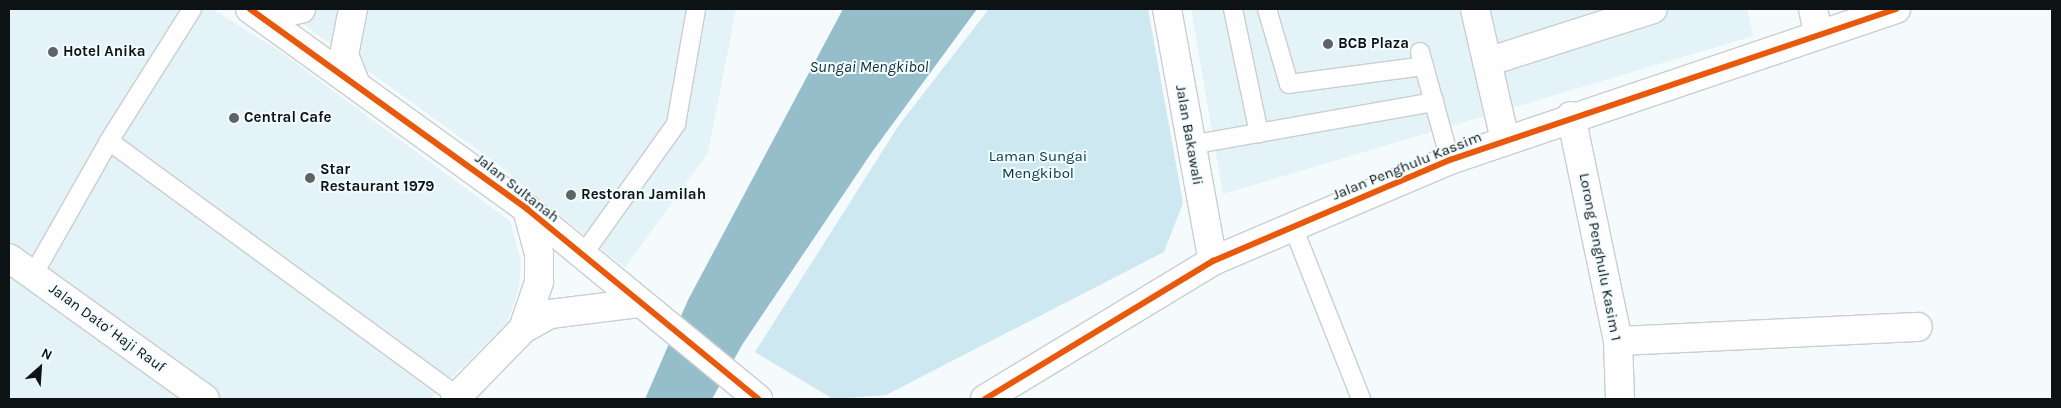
<!DOCTYPE html>
<html>
<head>
<meta charset="utf-8">
<style>
  body { margin:0 }
  #map { position:relative; width:2061px; height:408px; overflow:hidden; background:#f5fbfc; font-family:Karla,sans-serif }
  div>[style] { position:absolute }
  .built>* { inset:0; background:#e3f3f8 }
  .green>* { inset:0; background:#cde8f0 }
  .water>* { inset:0; background:#95beca }
  .roads { filter:drop-shadow(1px 0 #c9ced0) drop-shadow(-1px 0 #c9ced0) drop-shadow(0 1px #c9ced0) drop-shadow(0 -1px #c9ced0) }
  .lane>* { height:18px; margin:-9px; padding:0 9px; transform-origin:9px; border-radius:9px; background:#fefeff }
  .street>* { height:28px; margin:-14px; padding:0 14px; transform-origin:14px; border-radius:14px; background:#fefeff }
  .secondary>* { height:28px; margin:-14px; padding:0 14px; transform-origin:14px; border-radius:14px; background:#fefeff }
  .cycleway>* { height:6px; margin:-3px; padding:0 3px; transform-origin:3px; border-radius:3px; background:#e8590c }
  .dots>* { width:14px; height:14px; translate:-50% -50%; box-sizing:border-box; border:2px solid #f2fcff; border-radius:50% }
  span { translate:-50% -50%; white-space:nowrap; text-align:center; line-height:1.15; -webkit-text-stroke:4px #f2fcff; paint-order:stroke }
  .poi-label { font-size:15px; color:#0d1214; font-weight:700 }
  .left { translate:0 -50%; text-align:left }
  .street-label { font-size:15px; color:#0d1214 }
  .park-label { font-size:15px; color:#013844 }
  .water-label { font-size:16px; color:#112e36; font-style:italic }
  .frame { position:absolute; inset:0; border:10px solid #0d1214; pointer-events:none }
  .north { position:absolute; left:15px; top:343px; width:50px; height:50px; -webkit-text-stroke:4px #f2fcff; paint-order:stroke; rotate:26deg; font-size:14px; font-weight:700; line-height:20px; text-align:center; color:#0d1214 }
  .north::after { content:''; display:block; margin:auto; width:18px; height:22px; background:#0d1214; clip-path:polygon(50% 0,100% 100%,50% 72%,0 100%) }
</style>
</head>
<body>
<div id="map">
  <div class="built">
    <div style="clip-path:polygon(9px 9px,212px 9px,275px 48px,510px 221px,521px 262px,519px 288px,507px 323px,430px 399px,9px 399px)"></div>
    <div style="clip-path:polygon(282px 9px,736px 9px,708px 153px,625px 268px,500px 166px)"></div>
    <div style="clip-path:polygon(1191px 9px,1747px 9px,1753px 36px,1223px 194px)"></div>
  </div>
  <div class="green">
    <div style="clip-path:polygon(989px 9px,1148px 9px,1183px 203px,1164px 252px,886px 395px,833px 399px,755px 352px,899px 125px)"></div>
  </div>
  <div class="water">
    <div style="clip-path:polygon(843px 9px,977px 9px,872px 152px,742px 345px,712px 399px,645px 399px,688px 300px)"></div>
  </div>
  <div class="roads">
    <div class="lane">
      <div style="left:1233px;top:9px;width:127px;rotate:78.2deg"></div>
      <div style="left:1267px;top:9px;width:78px;rotate:73.7deg"></div>
      <div style="left:1289px;top:84px;width:136px;rotate:-7.6deg"></div>
      <div style="left:1420px;top:52px;width:112px;rotate:74.5deg"></div>
      <div style="left:109px;top:141px;width:432px;rotate:36.2deg"></div>
      <div style="left:1190px;top:145px;width:248px;rotate:-10deg"></div>
      <div style="left:1293px;top:227px;width:185px;rotate:68.4deg"></div>
      <div style="left:582px;top:256px;width:162px;rotate:-54.5deg"></div>
      <div style="left:676px;top:124px;width:117px;rotate:-80.1deg"></div>
      <div style="left:33px;top:275px;width:154px;rotate:-60.4deg"></div>
      <div style="left:109px;top:141px;width:156px;rotate:-57.8deg"></div>
    </div>
    <div class="street">
      <div style="left:353px;top:9px;width:47px;rotate:101.1deg"></div>
      <div style="left:344px;top:55px;width:29px;rotate:68deg"></div>
      <div style="left:1167px;top:9px;width:256px;rotate:79.7deg"></div>
      <div style="left:1475px;top:9px;width:134px;rotate:77.1deg"></div>
      <div style="left:1813px;top:9px;width:25px;rotate:78deg"></div>
      <div style="left:263px;top:17px;width:39px;rotate:-12deg"></div>
      <div style="left:1487px;top:62px;width:174px;rotate:-17.7deg"></div>
      <div style="left:1571px;top:116px;width:230px;rotate:78.2deg"></div>
      <div style="left:1618px;top:341px;width:58px;rotate:88deg"></div>
      <div style="left:9px;top:258px;width:241px;rotate:35.7deg"></div>
      <div style="left:1618px;top:341px;width:300px;rotate:-2.7deg"></div>
    </div>
    <div class="secondary">
      <div style="left:250px;top:9px;width:342px;rotate:35.8deg"></div>
      <div style="left:527px;top:209px;width:299px;rotate:39.4deg"></div>
      <div style="left:523px;top:329px;width:50px;rotate:-71.2deg"></div>
      <div style="left:539px;top:282px;width:28px;rotate:-90deg"></div>
      <div style="left:539px;top:254px;width:47px;rotate:-104.9deg"></div>
      <div style="left:455px;top:399px;width:98px;rotate:-45.8deg"></div>
      <div style="left:523px;top:329px;width:31px;rotate:-29deg"></div>
      <div style="left:550px;top:314px;width:91px;rotate:-7deg"></div>
      <div style="left:985px;top:399px;width:267px;rotate:-31.2deg"></div>
      <div style="left:1213px;top:261px;width:258px;rotate:-23.1deg"></div>
      <div style="left:1450px;top:160px;width:471px;rotate:-18.7deg"></div>
    </div>
  </div>
  <div class="cycleway">
    <div style="left:250px;top:9px;width:342px;rotate:35.8deg"></div>
    <div style="left:527px;top:209px;width:299px;rotate:39.4deg"></div>
    <div style="left:985px;top:399px;width:267px;rotate:-31.2deg"></div>
    <div style="left:1213px;top:261px;width:258px;rotate:-23.1deg"></div>
    <div style="left:1450px;top:160px;width:471px;rotate:-18.7deg"></div>
  </div>
  <div class="dots">
    <div style="left:1328px;top:44px;background:#5e6465"></div>
    <div style="left:53px;top:52px;background:#5e6465"></div>
    <div style="left:234px;top:118px;background:#5e6465"></div>
    <div style="left:310px;top:178px;background:#5e6465"></div>
    <div style="left:571px;top:195px;background:#5e6465"></div>
  </div>
  <div class="poi-label">
    <span class="left" style="left:1338px;top:44px">BCB Plaza</span>
    <span class="left" style="left:63px;top:52px">Hotel Anika</span>
    <span class="left" style="left:244px;top:118px">Central Cafe</span>
    <span class="left" style="left:320px;top:178px">Star<br>Restaurant 1979</span>
    <span class="left" style="left:581px;top:195px">Restoran Jamilah</span>
  </div>
  <div class="street-label">
    <span style="left:1189px;top:135px;rotate:80deg">Jalan Bakawali</span>
    <span style="left:1407px;top:166px;rotate:-22deg">Jalan Penghulu Kassim</span>
    <span style="left:517px;top:188px;rotate:38deg">Jalan Sultanah</span>
    <span style="left:1600px;top:257px;rotate:79deg">Lorong Penghulu Kasim 1</span>
    <span style="left:107px;top:328px;rotate:36deg">Jalan Dato' Haji Rauf</span>
  </div>
  <div class="park-label">
    <span style="left:1038px;top:165px">Laman Sungai<br>Mengkibol</span>
  </div>
  <div class="water-label">
    <span style="left:869px;top:67px">Sungai Mengkibol</span>
  </div>
  <div class="frame"></div>
  <div class="north">N</div>
</div>
</body>
</html>
